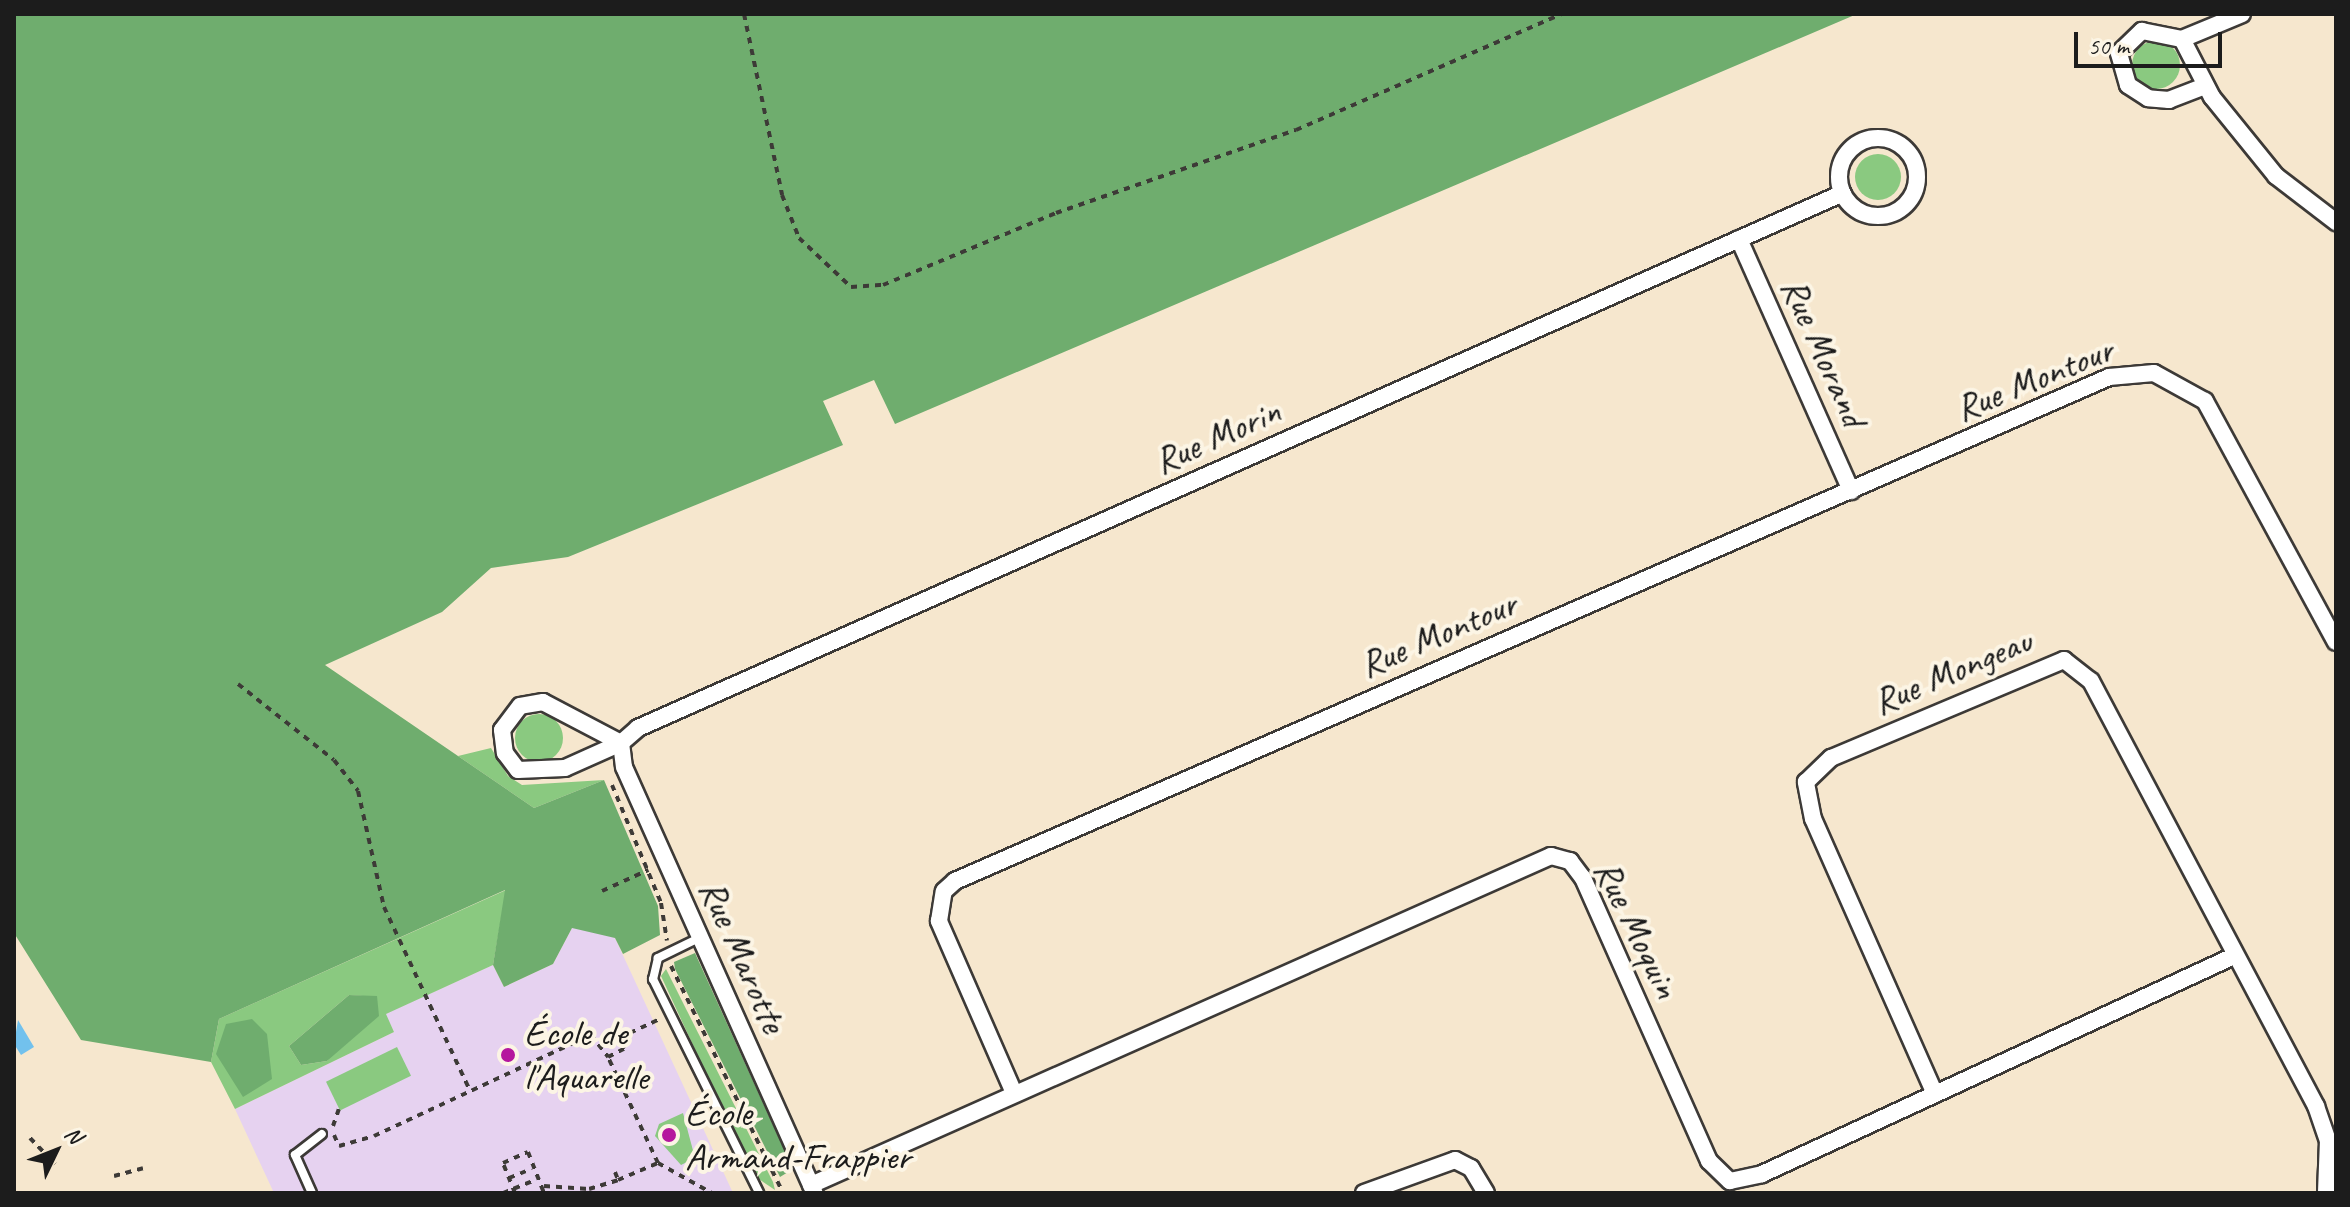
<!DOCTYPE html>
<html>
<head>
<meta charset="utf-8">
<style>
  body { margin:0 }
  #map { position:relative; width:2350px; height:1207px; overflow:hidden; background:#f6e7ce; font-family:Caveat,sans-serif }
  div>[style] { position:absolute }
  .built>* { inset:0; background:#e6d2f0 }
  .green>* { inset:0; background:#8ac980; transform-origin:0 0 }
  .round { border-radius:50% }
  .forest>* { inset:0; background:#6fad6e }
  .water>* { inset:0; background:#72c1ed }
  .path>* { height:4px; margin-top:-2px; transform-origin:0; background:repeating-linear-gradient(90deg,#3d3a37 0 6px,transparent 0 12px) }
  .roads { filter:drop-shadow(2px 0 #3d3a37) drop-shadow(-2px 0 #3d3a37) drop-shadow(0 2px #3d3a37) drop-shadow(0 -2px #3d3a37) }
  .lane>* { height:8px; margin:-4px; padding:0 4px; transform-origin:4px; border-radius:4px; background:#fff }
  .street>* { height:16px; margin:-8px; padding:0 8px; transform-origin:8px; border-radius:8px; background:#fff }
  .street>.ring { margin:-8px; padding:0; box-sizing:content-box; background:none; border:16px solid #fff; border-radius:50% }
  .dots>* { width:22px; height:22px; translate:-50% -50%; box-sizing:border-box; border:4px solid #fcf5e5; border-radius:50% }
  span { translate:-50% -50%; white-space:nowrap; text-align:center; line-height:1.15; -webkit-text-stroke:8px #fcf5e5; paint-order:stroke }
  .street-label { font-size:38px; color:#1c1c1c }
  .poi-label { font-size:38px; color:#1c1c1c }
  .left { translate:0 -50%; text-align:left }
  .frame { position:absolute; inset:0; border:16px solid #1c1c1c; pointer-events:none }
  .north { position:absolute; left:16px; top:1111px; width:80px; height:80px; -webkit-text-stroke:6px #fcf5e5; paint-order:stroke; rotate:47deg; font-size:22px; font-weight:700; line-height:32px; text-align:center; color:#1c1c1c }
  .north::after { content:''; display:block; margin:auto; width:28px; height:36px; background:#1c1c1c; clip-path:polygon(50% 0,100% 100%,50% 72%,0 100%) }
  .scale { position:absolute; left:2074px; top:32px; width:148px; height:36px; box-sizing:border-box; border:4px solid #1c1c1c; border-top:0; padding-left:10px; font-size:24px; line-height:28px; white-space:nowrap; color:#1c1c1c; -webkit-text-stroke:6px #fcf5e5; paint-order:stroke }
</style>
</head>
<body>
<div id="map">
  <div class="built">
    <div style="clip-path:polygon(583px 925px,615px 938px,733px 1193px,274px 1193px,235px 1109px,394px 1032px,385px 1014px,493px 965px,504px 987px,553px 964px,572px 928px)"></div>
  </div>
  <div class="green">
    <div class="round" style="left:2132px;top:41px;width:48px;height:48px"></div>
    <div class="round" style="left:1855px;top:154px;width:46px;height:46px"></div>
    <div class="round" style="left:515px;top:714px;width:48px;height:48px"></div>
    <div style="clip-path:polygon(491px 748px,508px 776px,522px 785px,604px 780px,534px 808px,458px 756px)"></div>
    <div style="clip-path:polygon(evenodd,506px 890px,493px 965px,386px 1014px,394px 1032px,235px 1109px,211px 1062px,219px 1019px,506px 890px,349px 995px,377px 997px,327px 1061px,301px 1065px,289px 1046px,349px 995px)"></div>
    <div style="clip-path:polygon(666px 969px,773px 1182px,775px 1190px,753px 1175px,661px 976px)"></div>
    <div style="left:397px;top:1047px;width:32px;height:79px;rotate:64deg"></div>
    <div style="clip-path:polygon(683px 1113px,695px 1158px,681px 1165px,655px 1136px,659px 1124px)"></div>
  </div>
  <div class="forest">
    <div style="clip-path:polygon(14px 14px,1857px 14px,895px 424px,874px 380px,823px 401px,843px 445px,568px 557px,491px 568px,442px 612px,325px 665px,534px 808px,604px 780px,658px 906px,660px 935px,623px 954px,615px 938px,572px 928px,553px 964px,504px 987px,493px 965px,505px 890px,219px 1019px,211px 1062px,81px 1040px,14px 933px)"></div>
    <div style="clip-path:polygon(695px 953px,793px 1169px,780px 1177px,675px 969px,674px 962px)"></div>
    <div style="clip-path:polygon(349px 995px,377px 996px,379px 1016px,327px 1061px,301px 1065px,289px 1046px)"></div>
    <div style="clip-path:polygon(252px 1019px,267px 1034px,272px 1079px,243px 1097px,216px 1054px,226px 1024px)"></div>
  </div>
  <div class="water">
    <div style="clip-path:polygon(18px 1020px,34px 1047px,21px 1055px,14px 1044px)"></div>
  </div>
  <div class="path">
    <div style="left:744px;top:14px;width:185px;rotate:78.1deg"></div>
    <div style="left:782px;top:195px;width:46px;rotate:68.4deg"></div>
    <div style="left:799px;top:238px;width:71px;rotate:43.3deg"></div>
    <div style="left:851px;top:287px;width:32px;rotate:-4deg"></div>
    <div style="left:883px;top:285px;width:187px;rotate:-22.6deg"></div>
    <div style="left:1056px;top:213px;width:254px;rotate:-19.1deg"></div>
    <div style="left:1296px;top:130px;width:290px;rotate:-23.6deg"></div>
    <div style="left:238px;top:684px;width:122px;rotate:38.4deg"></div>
    <div style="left:334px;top:760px;width:39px;rotate:52deg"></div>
    <div style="left:358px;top:791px;width:119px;rotate:77.4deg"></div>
    <div style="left:384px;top:907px;width:203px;rotate:64.9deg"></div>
    <div style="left:612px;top:785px;width:128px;rotate:67.4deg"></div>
    <div style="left:661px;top:903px;width:38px;rotate:81deg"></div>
    <div style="left:602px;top:891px;width:51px;rotate:-24.5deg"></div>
    <div style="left:671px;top:966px;width:253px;rotate:63.7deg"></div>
    <div style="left:333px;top:1126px;width:18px;rotate:-71deg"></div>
    <div style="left:334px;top:1135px;width:12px;rotate:66deg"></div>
    <div style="left:339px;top:1146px;width:36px;rotate:-16deg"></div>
    <div style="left:374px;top:1136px;width:239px;rotate:-25deg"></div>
    <div style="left:591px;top:1035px;width:28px;rotate:52deg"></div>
    <div style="left:30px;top:1138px;width:36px;rotate:46deg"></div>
    <div style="left:658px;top:1163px;width:62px;rotate:29.1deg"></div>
    <div style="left:615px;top:1172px;width:9px;rotate:69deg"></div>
    <div style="left:618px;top:1180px;width:43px;rotate:-23deg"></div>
    <div style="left:658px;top:1163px;width:117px;rotate:-115.3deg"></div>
    <div style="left:608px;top:1057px;width:18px;rotate:-27deg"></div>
    <div style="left:624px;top:1049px;width:12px;rotate:-114deg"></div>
    <div style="left:619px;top:1038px;width:45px;rotate:-24.9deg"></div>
    <div style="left:114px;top:1176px;width:30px;rotate:-15deg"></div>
    <div style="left:509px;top:1178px;width:24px;rotate:-22deg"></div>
    <div style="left:544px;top:1186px;width:45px;rotate:3.8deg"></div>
    <div style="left:589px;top:1189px;width:30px;rotate:-17deg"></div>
    <div style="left:503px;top:1193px;width:35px;rotate:-22deg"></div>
    <div style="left:515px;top:1193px;width:32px;rotate:-112deg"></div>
    <div style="left:503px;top:1163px;width:27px;rotate:-24deg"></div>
    <div style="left:528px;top:1152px;width:44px;rotate:68.7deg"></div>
  </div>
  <div class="roads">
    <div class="lane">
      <div style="left:699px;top:938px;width:46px;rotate:154deg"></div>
      <div style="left:658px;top:958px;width:22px;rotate:103deg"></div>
      <div style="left:653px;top:979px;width:239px;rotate:63.6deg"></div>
      <div style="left:312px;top:1193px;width:42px;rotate:-114.1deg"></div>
      <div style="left:295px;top:1155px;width:34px;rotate:-38deg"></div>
    </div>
    <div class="street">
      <div style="left:2182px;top:39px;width:65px;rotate:-22.6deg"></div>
      <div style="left:2205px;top:86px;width:39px;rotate:159deg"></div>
      <div style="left:2169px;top:100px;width:21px;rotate:-175deg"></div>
      <div style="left:2148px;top:98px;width:24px;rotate:-147deg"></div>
      <div style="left:2128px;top:85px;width:33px;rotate:-106deg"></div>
      <div style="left:2119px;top:53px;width:32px;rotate:-44deg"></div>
      <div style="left:2142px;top:31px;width:41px;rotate:11.3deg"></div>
      <div style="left:2182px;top:39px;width:65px;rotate:62.7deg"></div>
      <div style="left:2212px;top:97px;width:102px;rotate:51deg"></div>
      <div style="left:2276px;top:176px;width:76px;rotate:37.5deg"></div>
      <div class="ring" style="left:1839px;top:138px;width:62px;height:62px"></div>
      <div style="left:1739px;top:239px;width:276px;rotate:66deg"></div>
      <div style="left:621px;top:743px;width:88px;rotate:-152.3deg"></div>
      <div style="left:543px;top:702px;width:23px;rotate:170deg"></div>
      <div style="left:520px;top:706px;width:30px;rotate:127deg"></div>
      <div style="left:502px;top:730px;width:23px;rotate:83deg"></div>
      <div style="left:505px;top:753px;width:21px;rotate:53deg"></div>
      <div style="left:518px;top:770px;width:47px;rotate:-2.4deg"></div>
      <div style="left:565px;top:768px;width:61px;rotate:-24.1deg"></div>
      <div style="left:621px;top:743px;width:23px;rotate:-41deg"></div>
      <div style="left:638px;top:728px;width:1318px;rotate:-23.94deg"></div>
      <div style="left:621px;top:743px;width:24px;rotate:83deg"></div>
      <div style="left:624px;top:767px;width:467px;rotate:65.9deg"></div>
      <div style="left:1014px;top:1093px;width:188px;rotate:-113.6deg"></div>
      <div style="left:939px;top:921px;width:30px;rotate:-81deg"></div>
      <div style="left:944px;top:891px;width:15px;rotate:-42deg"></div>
      <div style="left:955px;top:881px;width:1259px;rotate:-23.59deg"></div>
      <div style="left:2109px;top:377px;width:45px;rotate:-5.1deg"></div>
      <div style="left:2154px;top:373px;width:58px;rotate:28.8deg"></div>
      <div style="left:2205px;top:401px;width:274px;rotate:61.5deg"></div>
      <div style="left:1935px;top:1094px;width:301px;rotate:-113.9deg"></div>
      <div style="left:1813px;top:819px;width:38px;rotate:-101deg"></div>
      <div style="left:1806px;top:782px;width:35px;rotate:-44deg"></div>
      <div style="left:1831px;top:758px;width:253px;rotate:-22.8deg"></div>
      <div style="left:2064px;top:660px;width:34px;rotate:38deg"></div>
      <div style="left:2091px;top:681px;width:481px;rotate:62.1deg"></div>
      <div style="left:2316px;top:1106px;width:36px;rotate:71deg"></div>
      <div style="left:2328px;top:1140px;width:53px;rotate:92.2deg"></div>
      <div style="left:811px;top:1185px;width:810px;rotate:-23.97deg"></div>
      <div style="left:1551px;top:856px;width:20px;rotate:15deg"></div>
      <div style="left:1570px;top:861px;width:21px;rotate:53deg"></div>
      <div style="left:1583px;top:878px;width:310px;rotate:66deg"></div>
      <div style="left:1709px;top:1161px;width:29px;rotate:44deg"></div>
      <div style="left:1730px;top:1181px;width:33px;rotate:-12deg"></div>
      <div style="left:1762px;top:1174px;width:520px;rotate:-24.79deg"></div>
      <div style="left:1364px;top:1193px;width:97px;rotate:-19.9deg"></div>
      <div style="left:1455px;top:1160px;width:18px;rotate:27deg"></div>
      <div style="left:1471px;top:1168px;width:29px;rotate:59deg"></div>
    </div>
  </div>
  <div class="dots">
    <div style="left:508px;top:1055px;background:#b5179e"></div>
    <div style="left:669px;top:1135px;background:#b5179e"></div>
  </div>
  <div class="street-label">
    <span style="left:1824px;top:352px;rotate:66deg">Rue Morand</span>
    <span style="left:2034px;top:379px;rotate:-22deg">Rue Montour</span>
    <span style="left:1217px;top:436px;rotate:-24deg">Rue Morin</span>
    <span style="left:1438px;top:634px;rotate:-23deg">Rue Montour</span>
    <span style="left:1952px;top:671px;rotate:-23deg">Rue Mongeau</span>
    <span style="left:1637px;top:929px;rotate:64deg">Rue Moquin</span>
    <span style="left:743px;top:956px;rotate:66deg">Rue Marotte</span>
  </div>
  <div class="poi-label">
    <span class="left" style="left:524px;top:1055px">École de<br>l'Aquarelle</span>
    <span class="left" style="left:685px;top:1135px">École<br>Armand-Frappier</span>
  </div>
  <div class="frame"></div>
  <div class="north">N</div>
  <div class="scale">50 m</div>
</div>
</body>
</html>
